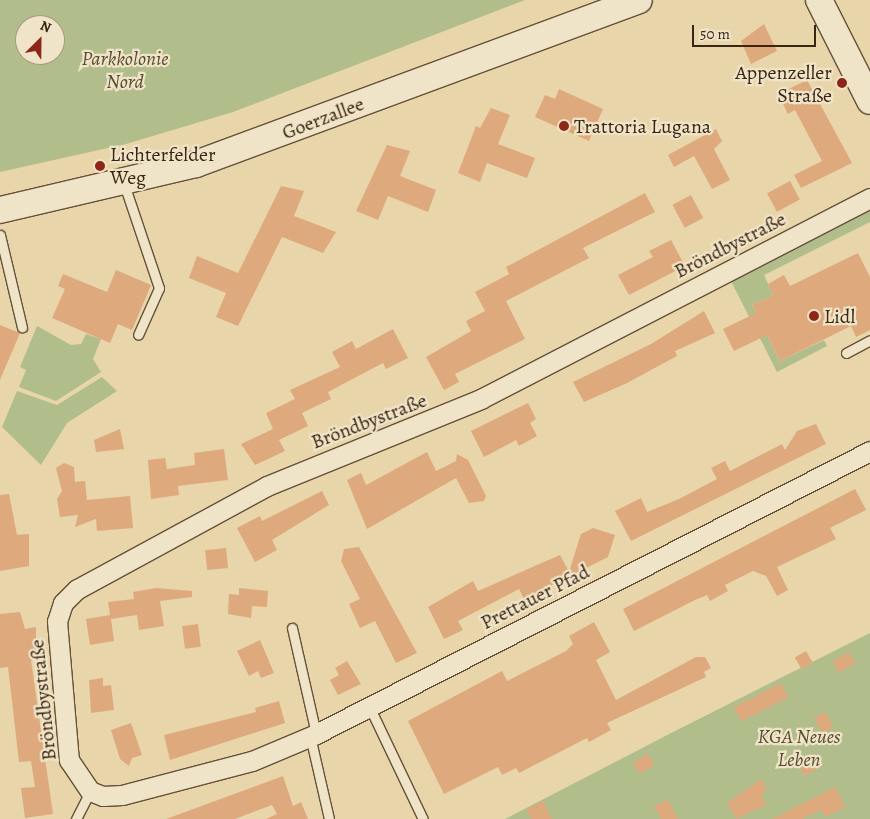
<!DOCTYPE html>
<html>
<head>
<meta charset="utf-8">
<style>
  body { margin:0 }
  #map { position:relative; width:870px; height:819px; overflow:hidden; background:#e8d5aa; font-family:Alegreya,serif }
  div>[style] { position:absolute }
  .green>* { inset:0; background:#b1be8c }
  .building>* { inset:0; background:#deaa7d; transform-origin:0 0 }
  .roads { filter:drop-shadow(1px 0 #655139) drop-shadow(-1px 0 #655139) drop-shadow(0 1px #655139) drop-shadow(0 -1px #655139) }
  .service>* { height:9px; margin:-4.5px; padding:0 4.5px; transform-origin:4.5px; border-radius:4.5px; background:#f0e4c8 }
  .minor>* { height:19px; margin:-9.5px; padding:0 9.5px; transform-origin:9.5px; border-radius:9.5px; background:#f0e4c8 }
  .secondary>* { height:26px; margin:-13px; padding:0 13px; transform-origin:13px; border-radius:13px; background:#f0e4c8 }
  .dots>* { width:14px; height:14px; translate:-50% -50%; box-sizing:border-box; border:2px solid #f0e4c8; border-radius:50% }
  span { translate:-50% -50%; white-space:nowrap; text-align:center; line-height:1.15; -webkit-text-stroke:4.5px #f0e4c8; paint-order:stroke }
  .park-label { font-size:20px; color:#574b31; font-style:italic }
  .poi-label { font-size:20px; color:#392513 }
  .right { translate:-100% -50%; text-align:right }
  .left { translate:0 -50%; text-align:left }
  .street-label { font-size:20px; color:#392513 }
  .north { position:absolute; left:15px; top:15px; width:50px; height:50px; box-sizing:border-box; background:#f0e4c8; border:1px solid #a79880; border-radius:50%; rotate:23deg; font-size:14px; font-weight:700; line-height:20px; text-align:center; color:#392513 }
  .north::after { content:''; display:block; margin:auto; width:18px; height:22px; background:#8f2418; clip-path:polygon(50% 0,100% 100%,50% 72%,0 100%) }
  .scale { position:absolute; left:692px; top:25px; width:124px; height:22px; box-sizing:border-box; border:2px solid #392513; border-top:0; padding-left:6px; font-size:15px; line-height:18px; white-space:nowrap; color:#392513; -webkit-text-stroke:4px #f0e4c8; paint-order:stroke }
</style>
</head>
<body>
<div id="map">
  <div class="green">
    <div style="clip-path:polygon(evenodd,0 0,525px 0,233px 112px,126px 144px,0 172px,0 0,25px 25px,55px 25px,55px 55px,25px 55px,25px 25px)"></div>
    <div style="clip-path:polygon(870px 210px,870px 222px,764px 275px,773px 295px,752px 305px,780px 361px,824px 340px,827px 346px,777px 372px,731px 281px)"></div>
    <div style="clip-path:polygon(37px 326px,71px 345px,81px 344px,86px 334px,101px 339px,93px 359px,101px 372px,56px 401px,19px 387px,26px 370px,20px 367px)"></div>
    <div style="clip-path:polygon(102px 377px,117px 391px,67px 423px,41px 465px,2px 427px,17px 391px,57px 405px)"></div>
    <div style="clip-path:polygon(870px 633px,870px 819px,505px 819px,675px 731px)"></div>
  </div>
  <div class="building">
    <div style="clip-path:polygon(764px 24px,777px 51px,751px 64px,741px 41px)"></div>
    <div style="clip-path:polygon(807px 80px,852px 163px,801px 188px,794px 175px,822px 161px,795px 110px,788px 114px,778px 94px)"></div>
    <div style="clip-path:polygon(559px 89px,603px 109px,589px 141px,535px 117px,545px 95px,555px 99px)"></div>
    <div style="clip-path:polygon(491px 108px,510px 115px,498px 144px,535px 158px,527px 178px,487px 163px,480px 182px,458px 173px,476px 126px,480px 128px)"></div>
    <div style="clip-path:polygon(716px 129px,722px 141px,714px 149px,730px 180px,712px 189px,694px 156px,674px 167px,668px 155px)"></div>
    <div style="clip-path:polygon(387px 145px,410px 151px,400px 176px,436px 190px,428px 212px,388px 196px,378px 220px,356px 211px)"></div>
    <div style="left:790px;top:181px;width:21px;height:26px;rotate:62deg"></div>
    <div style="clip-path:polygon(281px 186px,304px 191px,294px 216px,336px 232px,323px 253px,282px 237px,238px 326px,216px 317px,226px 293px,189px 278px,197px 256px,238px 273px)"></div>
    <div style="clip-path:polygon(645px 193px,655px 212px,583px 248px,589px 258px,506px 301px,525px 339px,455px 374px,459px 382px,444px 390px,426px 357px,471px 331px,466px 321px,485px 311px,475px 292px,509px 274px,506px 267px)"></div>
    <div style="left:691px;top:195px;width:26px;height:21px;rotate:62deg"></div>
    <div style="clip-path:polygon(671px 240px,685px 266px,629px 295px,618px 275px,653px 257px,649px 251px)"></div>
    <div style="clip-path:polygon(858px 253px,870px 277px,870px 330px,856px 337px,851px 326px,780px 361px,767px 335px,734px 351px,723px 329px,756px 313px,752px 305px,773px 295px,768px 284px,784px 275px,790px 286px)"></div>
    <div style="clip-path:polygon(116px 270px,151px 285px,132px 330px,118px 324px,110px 343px,52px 318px,65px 289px,58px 286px,63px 274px,107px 292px)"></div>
    <div style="clip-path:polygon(704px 311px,715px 333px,675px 351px,677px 356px,627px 383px,584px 402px,573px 382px,651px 344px)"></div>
    <div style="clip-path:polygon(0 325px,20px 333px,0 380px)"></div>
    <div style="clip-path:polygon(393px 329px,408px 358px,386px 369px,383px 363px,328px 392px,331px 399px,302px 413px,308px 426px,279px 440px,285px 451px,255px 465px,241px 444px,273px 429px,266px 413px,295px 399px,290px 390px,340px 367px,332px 352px,352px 341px,356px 349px)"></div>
    <div style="clip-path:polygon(528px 403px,536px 419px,530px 423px,537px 436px,519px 446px,516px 440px,484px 457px,471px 431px)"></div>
    <div style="clip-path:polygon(816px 424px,826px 444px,631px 541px,615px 511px,641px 498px,647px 512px,679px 499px,717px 479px,711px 468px,725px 461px,730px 471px,782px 444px,785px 450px,797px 431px)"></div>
    <div style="clip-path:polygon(120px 429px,124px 449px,96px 452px,94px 440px)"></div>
    <div style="clip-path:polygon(224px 449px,228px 480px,178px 486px,179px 495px,151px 499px,148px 460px,165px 458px,167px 469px,195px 465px,194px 453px)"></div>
    <div style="clip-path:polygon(427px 452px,436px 471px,456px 461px,457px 454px,468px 460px,486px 496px,484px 501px,469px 503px,456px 478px,367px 529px,347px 480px,361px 473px,366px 485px)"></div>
    <div style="clip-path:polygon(64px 463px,74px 467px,75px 482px,85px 481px,87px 500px,130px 496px,133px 528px,97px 531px,96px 519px,75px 527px,78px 515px,60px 517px,57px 499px,62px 491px,56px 468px)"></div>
    <div style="clip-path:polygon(855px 489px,866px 510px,830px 528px,836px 539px,777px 567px,788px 590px,777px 596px,766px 576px,753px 571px,725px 585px,728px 591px,710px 601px,707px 595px,695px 600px,634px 631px,623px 609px)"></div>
    <div style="clip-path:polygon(322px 491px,329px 505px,272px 540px,277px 550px,255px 562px,237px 528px,260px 516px,262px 521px)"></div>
    <div style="clip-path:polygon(9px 494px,17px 535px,29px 534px,29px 566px,0 571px,0 495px)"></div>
    <div style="clip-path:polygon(593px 528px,615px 535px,608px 557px,524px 599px,519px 589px,458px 621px,463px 630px,444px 639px,428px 607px,473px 581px,478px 591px,560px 555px,569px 572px,581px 534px)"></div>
    <div style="clip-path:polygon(359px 547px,417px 653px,396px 663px,375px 621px,360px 628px,349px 604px,360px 599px,341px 561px,344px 549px)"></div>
    <div style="left:226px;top:548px;width:20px;height:21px;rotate:84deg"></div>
    <div style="clip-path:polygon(156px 588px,192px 591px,192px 597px,160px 601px,164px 626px,139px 630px,137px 615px,111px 619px,114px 641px,90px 645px,86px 619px,110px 615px,108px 602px,134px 599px,133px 592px)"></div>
    <div style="clip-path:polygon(239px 588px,268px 591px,267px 607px,252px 606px,251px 618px,228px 614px,229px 594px,239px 595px)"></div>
    <div style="clip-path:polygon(20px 612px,25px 629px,36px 627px,36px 659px,31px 660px,53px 814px,25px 818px,21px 788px,35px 787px,31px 761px,19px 762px,8px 667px,0 668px,0 614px)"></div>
    <div style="clip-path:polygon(594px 622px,610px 652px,596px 660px,616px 700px,696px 657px,705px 657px,711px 668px,704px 672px,706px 677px,607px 723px,611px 730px,589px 742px,587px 738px,519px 773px,516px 768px,502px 775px,498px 767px,444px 794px,408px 721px,502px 671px,507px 681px,566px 651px,573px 644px,569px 636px)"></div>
    <div style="left:198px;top:624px;width:23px;height:16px;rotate:83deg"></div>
    <div style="clip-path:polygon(260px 640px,274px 673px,261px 678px,258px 671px,249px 676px,237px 651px)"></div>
    <div style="left:806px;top:651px;width:14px;height:13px;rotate:60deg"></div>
    <div style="left:849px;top:652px;width:13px;height:19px;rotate:61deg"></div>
    <div style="clip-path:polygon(347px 661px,361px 684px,338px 695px,330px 680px,339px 675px,335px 668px)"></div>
    <div style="clip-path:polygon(103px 678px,103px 686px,111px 685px,114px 710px,91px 713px,89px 680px)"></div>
    <div style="left:781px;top:683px;width:16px;height:53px;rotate:63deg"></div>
    <div style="clip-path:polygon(279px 701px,285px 723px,170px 760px,164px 735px,256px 712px,255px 708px)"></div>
    <div style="left:826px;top:712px;width:17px;height:13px;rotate:65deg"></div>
    <div style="clip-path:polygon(131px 723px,142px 755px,132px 758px,129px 766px,120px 759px,111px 730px)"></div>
    <div style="left:813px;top:753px;width:16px;height:18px;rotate:63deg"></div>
    <div style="left:648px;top:754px;width:13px;height:17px;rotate:61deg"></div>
    <div style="clip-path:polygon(283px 776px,293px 806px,301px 802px,308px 819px,266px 819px,277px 814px,272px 805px,235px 819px,166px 819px)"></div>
    <div style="clip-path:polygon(761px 779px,767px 791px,761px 794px,766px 805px,736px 819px,727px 803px)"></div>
    <div style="clip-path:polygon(835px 787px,845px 807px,825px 817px,821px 810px,802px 819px,772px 819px)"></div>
    <div style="clip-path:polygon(668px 800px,678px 819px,661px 819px,654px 806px)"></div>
    <div style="clip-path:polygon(543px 801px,552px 819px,531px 819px,526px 810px)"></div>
  </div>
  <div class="roads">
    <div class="service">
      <div style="left:124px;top:184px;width:110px;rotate:71.4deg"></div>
      <div style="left:159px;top:288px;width:51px;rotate:114.1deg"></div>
      <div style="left:0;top:235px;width:95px;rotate:76.6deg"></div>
      <div style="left:846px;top:353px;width:27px;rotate:-28deg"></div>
      <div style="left:292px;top:628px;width:109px;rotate:77.2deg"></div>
      <div style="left:369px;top:706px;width:125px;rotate:64.5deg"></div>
      <div style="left:310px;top:736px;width:85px;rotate:77.1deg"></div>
      <div style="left:76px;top:819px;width:31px;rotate:-63deg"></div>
    </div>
    <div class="minor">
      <div style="left:870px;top:198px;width:438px;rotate:152.7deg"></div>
      <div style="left:481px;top:399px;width:231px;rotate:157.9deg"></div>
      <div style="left:267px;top:486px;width:216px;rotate:151.5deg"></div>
      <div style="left:77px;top:589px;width:20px;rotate:135deg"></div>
      <div style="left:63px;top:603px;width:19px;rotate:108deg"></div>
      <div style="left:57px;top:621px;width:140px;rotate:85.1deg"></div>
      <div style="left:69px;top:760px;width:37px;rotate:56deg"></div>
      <div style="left:90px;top:791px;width:14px;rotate:21deg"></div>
      <div style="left:103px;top:796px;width:19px;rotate:-3deg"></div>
      <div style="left:122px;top:795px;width:134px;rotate:-14.7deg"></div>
      <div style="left:252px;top:761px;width:69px;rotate:-22.9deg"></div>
      <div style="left:316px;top:734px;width:622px;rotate:-27.06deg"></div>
    </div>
    <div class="secondary">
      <div style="left:819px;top:0;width:113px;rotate:63.2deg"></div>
      <div style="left:0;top:210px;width:201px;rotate:-13.2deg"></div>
      <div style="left:196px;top:164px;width:472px;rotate:-20.3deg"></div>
    </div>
  </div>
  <div class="dots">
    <div style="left:842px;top:83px;background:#8f2418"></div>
    <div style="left:564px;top:126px;background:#8f2418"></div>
    <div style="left:100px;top:166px;background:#8f2418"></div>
    <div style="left:814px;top:316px;background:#8f2418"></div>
  </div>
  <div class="park-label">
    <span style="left:125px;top:70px">Parkkolonie<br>Nord</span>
    <span style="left:799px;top:748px">KGA Neues<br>Leben</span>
  </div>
  <div class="poi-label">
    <span class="right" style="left:832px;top:84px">Appenzeller<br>Straße</span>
    <span class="left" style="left:574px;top:126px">Trattoria Lugana</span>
    <span class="left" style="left:110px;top:166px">Lichterfelder<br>Weg</span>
    <span class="left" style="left:824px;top:316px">Lidl</span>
  </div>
  <div class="street-label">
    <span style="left:323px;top:118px;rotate:-21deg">Goerzallee</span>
    <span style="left:730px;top:245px;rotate:-27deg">Bröndbystraße</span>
    <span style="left:369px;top:421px;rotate:-21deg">Bröndbystraße</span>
    <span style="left:535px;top:597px;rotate:-27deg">Prettauer Pfad</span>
    <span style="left:43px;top:700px;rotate:-96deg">Bröndbystraße</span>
  </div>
  <div class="north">N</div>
  <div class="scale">50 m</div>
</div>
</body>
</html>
